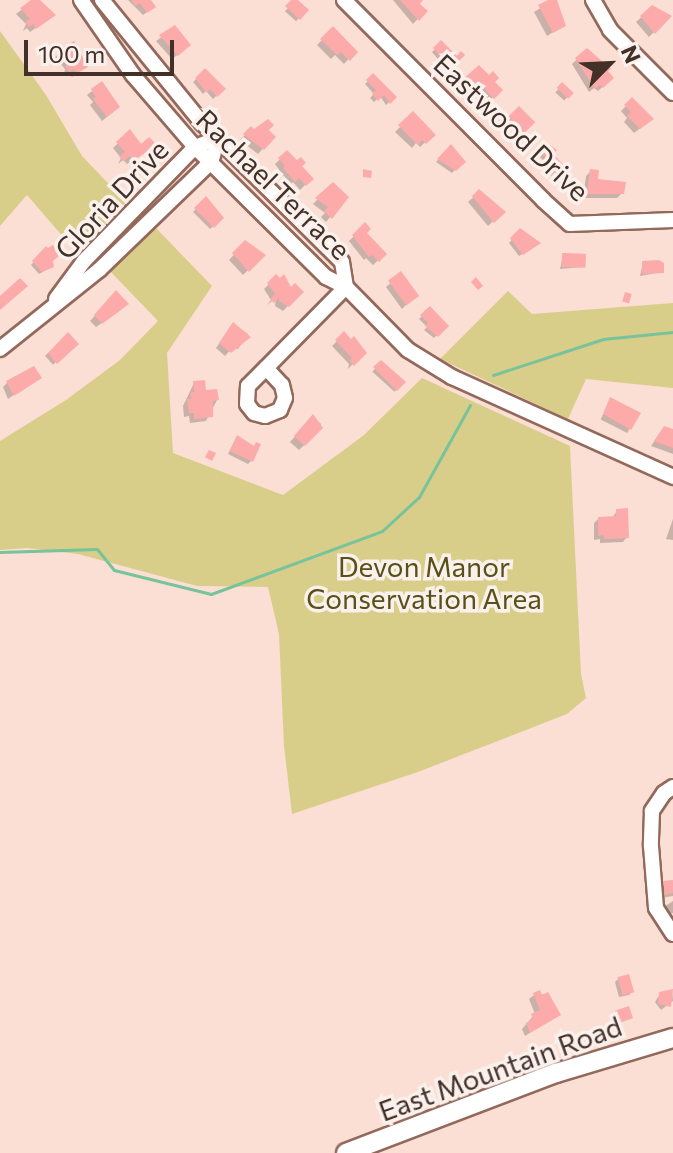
<!DOCTYPE html>
<html>
<head>
<meta charset="utf-8">
<style>
  body { margin:0 }
  #map { position:relative; width:673px; height:1153px; overflow:hidden; background:#fbded4; font-family:Commissioner,sans-serif }
  div>[style] { position:absolute }
  .green>* { inset:0; background:#d9ce89 }
  .shadow>* { inset:0; background:#0003; transform-origin:0 0 }
  .stream>* { height:3px; margin:-1.5px; padding:0 1.5px; transform-origin:1.5px; border-radius:1.5px; background:#77c39b }
  .building>* { inset:0; background:#fcabaa; transform-origin:0 0 }
  .roads { filter:drop-shadow(2px 0 #93695b) drop-shadow(-2px 0 #93695b) drop-shadow(0 2px #93695b) drop-shadow(0 -2px #93695b) }
  .minor>* { height:14px; margin:-7px; padding:0 7px; transform-origin:7px; border-radius:7px; background:#fff }
  .major>* { height:18px; margin:-9px; padding:0 9px; transform-origin:9px; border-radius:9px; background:#fff }
  span { translate:-50% -50%; white-space:nowrap; text-align:center; line-height:1.15; -webkit-text-stroke:7px #faf0ec; paint-order:stroke }
  .street-label { font-size:28px; color:#423029 }
  .park-label { font-size:28px; color:#595018 }
  .north { position:absolute; left:569px; top:24px; width:80px; height:80px; -webkit-text-stroke:6px #faf0ec; paint-order:stroke; rotate:66deg; font-size:22px; font-weight:700; line-height:32px; text-align:center; color:#423029 }
  .north::after { content:''; display:block; margin:auto; width:28px; height:36px; background:#423029; clip-path:polygon(50% 0,100% 100%,50% 72%,0 100%) }
  .scale { position:absolute; left:24px; top:40px; width:150px; height:36px; box-sizing:border-box; border:4px solid #423029; border-top:0; padding-left:10px; font-size:24px; line-height:28px; white-space:nowrap; color:#423029; -webkit-text-stroke:6px #faf0ec; paint-order:stroke }
</style>
</head>
<body>
<div id="map">
  <div class="green">
    <div style="clip-path:polygon(0 31px,46px 95px,82px 156px,126px 202px,77px 253px,27px 195px,0 226px)"></div>
    <div style="clip-path:polygon(154px 226px,212px 286px,167px 353px,173px 453px,283px 495px,364px 435px,422px 378px,570px 446px,581px 674px,586px 698px,567px 714px,418px 772px,292px 814px,284px 746px,279px 634px,268px 587px,197px 586px,78px 554px,27px 548px,0 550px,0 441px,66px 400px,120px 360px,158px 321px,109px 270px)"></div>
    <div style="clip-path:polygon(508px 291px,532px 314px,673px 303px,673px 388px,586px 379px,568px 419px,440px 359px)"></div>
  </div>
  <div class="shadow">
    <div style="clip-path:polygon(34px 0,39px 0,48px 19px,30px 32px,27px 28px,23px 31px,26px 24px,16px 14px)"></div>
    <div style="clip-path:polygon(128px 0,149px 0,151px 9px,143px 15px)"></div>
    <div style="left:295px;top:0;width:15px;height:15px;rotate:42deg"></div>
    <div style="clip-path:polygon(393px 0,420px 0,417px 4px,425px 11px,413px 24px)"></div>
    <div style="clip-path:polygon(554px 0,563px 26px,547px 36px,534px 12px)"></div>
    <div style="clip-path:polygon(653px 7px,669px 17px,649px 37px,636px 22px)"></div>
    <div style="clip-path:polygon(175px 28px,184px 50px,172px 59px,156px 41px)"></div>
    <div style="clip-path:polygon(333px 29px,355px 52px,344px 64px,335px 55px,331px 59px,317px 45px)"></div>
    <div style="clip-path:polygon(441px 43px,457px 58px,462px 55px,447px 70px,432px 52px)"></div>
    <div style="clip-path:polygon(73px 44px,86px 66px,72px 77px,68px 73px,64px 75px,65px 69px,55px 57px)"></div>
    <div style="clip-path:polygon(587px 50px,612px 78px,598px 91px,594px 88px,589px 92px,572px 64px)"></div>
    <div style="clip-path:polygon(479px 68px,500px 90px,488px 102px,471px 85px,465px 91px,460px 86px)"></div>
    <div style="clip-path:polygon(205px 71px,223px 89px,213px 99px,206px 91px,203px 94px,193px 82px)"></div>
    <div style="clip-path:polygon(373px 76px,395px 97px,386px 105px,380px 96px,374px 102px,370px 98px,374px 94px,365px 84px)"></div>
    <div style="left:562px;top:85px;width:12px;height:10px;rotate:42deg"></div>
    <div style="clip-path:polygon(92px 91px,113px 112px,102px 121px,90px 105px,93px 102px,87px 95px)"></div>
    <div style="clip-path:polygon(632px 100px,646px 124px,634px 133px,624px 122px,627px 118px,621px 111px)"></div>
    <div style="left:519px;top:109px;width:19px;height:16px;rotate:43deg"></div>
    <div style="clip-path:polygon(413px 114px,433px 135px,420px 147px,416px 143px,412px 148px,395px 132px)"></div>
    <div style="clip-path:polygon(251px 129px,274px 137px,258px 154px,240px 140px)"></div>
    <div style="clip-path:polygon(130px 132px,141px 147px,149px 150px,127px 164px,123px 160px,118px 164px,121px 158px,113px 148px)"></div>
    <div style="clip-path:polygon(545px 144px,562px 165px,551px 176px,543px 168px,547px 164px,536px 153px)"></div>
    <div style="clip-path:polygon(451px 147px,463px 162px,452px 173px,436px 162px)"></div>
    <div style="clip-path:polygon(287px 153px,311px 179px,300px 190px,293px 182px,290px 185px,275px 164px)"></div>
    <div style="clip-path:polygon(591px 171px,595px 181px,622px 193px,617px 198px,583px 198px,586px 176px)"></div>
    <div style="clip-path:polygon(333px 184px,346px 198px,326px 222px,321px 217px,325px 213px,313px 204px)"></div>
    <div style="clip-path:polygon(479px 192px,503px 212px,488px 226px,468px 202px)"></div>
    <div style="clip-path:polygon(206px 199px,222px 218px,210px 229px,193px 212px)"></div>
    <div style="clip-path:polygon(365px 225px,364px 233px,385px 254px,373px 265px,366px 258px,364px 260px,349px 241px)"></div>
    <div style="clip-path:polygon(520px 231px,536px 246px,519px 256px,509px 243px)"></div>
    <div style="clip-path:polygon(245px 243px,263px 255px,243px 275px,229px 260px)"></div>
    <div style="clip-path:polygon(46px 249px,51px 261px,48px 269px,39px 274px,31px 265px)"></div>
    <div style="clip-path:polygon(563px 255px,583px 267px,560px 269px)"></div>
    <div style="clip-path:polygon(643px 263px,662px 272px,640px 276px)"></div>
    <div style="clip-path:polygon(401px 274px,416px 295px,402px 309px,386px 287px)"></div>
    <div style="clip-path:polygon(276px 277px,291px 291px,301px 292px,283px 311px,275px 306px,276px 298px,267px 305px,271px 300px,264px 289px)"></div>
    <div style="clip-path:polygon(116px 293px,122px 309px,96px 327px,90px 321px)"></div>
    <div style="clip-path:polygon(430px 309px,446px 326px,434px 338px,424px 330px,427px 327px,419px 319px)"></div>
    <div style="clip-path:polygon(233px 324px,248px 334px,238px 349px,232px 348px,225px 356px,216px 348px)"></div>
    <div style="clip-path:polygon(344px 334px,364px 353px,348px 369px,349px 364px,332px 346px)"></div>
    <div style="left:68px;top:335px;width:12px;height:31px;rotate:48deg"></div>
    <div style="left:381px;top:362px;width:30px;height:13px;rotate:42deg"></div>
    <div style="clip-path:polygon(33px 381px,8px 399px,3px 387px,8px 382px)"></div>
    <div style="clip-path:polygon(194px 383px,217px 400px,206px 421px,190px 423px,189px 416px,184px 417px,183px 406px)"></div>
    <div style="left:611px;top:399px;width:30px;height:23px;rotate:27deg"></div>
    <div style="clip-path:polygon(313px 417px,321px 424px,317px 433px,299px 450px,290px 442px)"></div>
    <div style="clip-path:polygon(673px 431px,673px 454px,651px 446px,660px 433px)"></div>
    <div style="clip-path:polygon(235px 440px,251px 461px,248px 464px,228px 454px)"></div>
    <div style="clip-path:polygon(617px 511px,627px 537px,623px 542px,600px 543px,600px 539px,594px 540px,594px 523px,599px 518px,612px 518px)"></div>
    <div style="clip-path:polygon(673px 519px,673px 540px,666px 539px)"></div>
    <div style="clip-path:polygon(673px 882px,673px 896px,661px 898px,659px 888px)"></div>
    <div style="clip-path:polygon(673px 901px,673px 913px,665px 915px,664px 907px)"></div>
    <div style="clip-path:polygon(618px 979px,632px 992px,629px 995px,619px 997px,615px 982px)"></div>
    <div style="clip-path:polygon(672px 991px,673px 1001px,661px 1010px,655px 1002px,658px 997px)"></div>
    <div style="clip-path:polygon(547px 994px,559px 1014px,525px 1036px,522px 1029px,535px 1014px,529px 999px,534px 995px)"></div>
  </div>
  <div class="stream">
    <div style="left:493px;top:375px;width:116px;rotate:-18.1deg"></div>
    <div style="left:603px;top:339px;width:70px;rotate:-5.7deg"></div>
    <div style="left:0;top:552px;width:97px;rotate:-1.8deg"></div>
    <div style="left:97px;top:549px;width:27px;rotate:51deg"></div>
    <div style="left:114px;top:570px;width:100px;rotate:13.9deg"></div>
    <div style="left:211px;top:594px;width:182px;rotate:-20.2deg"></div>
    <div style="left:382px;top:531px;width:50px;rotate:-42.6deg"></div>
    <div style="left:419px;top:497px;width:105px;rotate:-61deg"></div>
  </div>
  <div class="building">
    <div style="clip-path:polygon(31px 0,40px 0,56px 15px,36px 29px,33px 24px,29px 27px,25px 22px,30px 19px,20px 8px)"></div>
    <div style="clip-path:polygon(132px 0,151px 0,156px 7px,147px 13px,140px 3px,135px 6px)"></div>
    <div style="clip-path:polygon(291px 0,298px 0,309px 10px,300px 20px,285px 6px)"></div>
    <div style="clip-path:polygon(400px 0,423px 0,420px 4px,428px 11px,419px 21px)"></div>
    <div style="clip-path:polygon(548px 0,557px 0,566px 26px,553px 33px,538px 5px)"></div>
    <div style="clip-path:polygon(652px 5px,672px 16px,655px 34px,640px 16px)"></div>
    <div style="clip-path:polygon(175px 25px,191px 45px,178px 56px,159px 35px)"></div>
    <div style="clip-path:polygon(333px 26px,358px 52px,350px 61px,341px 52px,337px 55px,320px 39px)"></div>
    <div style="clip-path:polygon(441px 40px,457px 56px,461px 51px,465px 55px,451px 69px,433px 48px)"></div>
    <div style="clip-path:polygon(74px 41px,88px 67px,78px 73px,73px 69px,69px 72px,65px 66px,69px 63px,58px 50px)"></div>
    <div style="clip-path:polygon(587px 48px,611px 69px,608px 71px,614px 78px,603px 88px,600px 85px,595px 89px,575px 58px)"></div>
    <div style="clip-path:polygon(479px 65px,489px 75px,493px 71px,499px 78px,495px 82px,503px 90px,494px 99px,477px 81px,471px 87px,463px 79px)"></div>
    <div style="clip-path:polygon(205px 68px,226px 89px,217px 97px,210px 89px,207px 93px,195px 78px)"></div>
    <div style="clip-path:polygon(373px 73px,397px 97px,390px 104px,384px 95px,378px 101px,372px 94px,376px 90px,366px 80px)"></div>
    <div style="clip-path:polygon(102px 81px,120px 107px,107px 117px,93px 99px,96px 97px,91px 89px)"></div>
    <div style="left:562px;top:82px;width:16px;height:8px;rotate:43deg"></div>
    <div style="clip-path:polygon(632px 97px,654px 119px,640px 129px,627px 116px,631px 112px,624px 105px)"></div>
    <div style="left:519px;top:106px;width:23px;height:15px;rotate:45deg"></div>
    <div style="clip-path:polygon(413px 111px,436px 135px,426px 144px,422px 140px,418px 145px,398px 125px)"></div>
    <div style="clip-path:polygon(268px 119px,274px 125px,269px 130px,276px 137px,264px 150px,243px 134px,251px 126px,254px 129px)"></div>
    <div style="clip-path:polygon(130px 129px,141px 144px,149px 137px,157px 145px,133px 161px,129px 156px,124px 161px,119px 157px,125px 152px,116px 142px)"></div>
    <div style="clip-path:polygon(544px 141px,557px 150px,553px 154px,564px 165px,556px 174px,545px 167px,548px 160px,537px 149px)"></div>
    <div style="clip-path:polygon(451px 144px,466px 162px,456px 171px,437px 159px)"></div>
    <div style="clip-path:polygon(287px 150px,297px 160px,301px 157px,306px 163px,302px 166px,314px 179px,306px 186px,299px 178px,295px 182px,283px 168px,285px 166px,278px 158px)"></div>
    <div style="clip-path:polygon(363px 169px,372px 171px,371px 178px,363px 177px)"></div>
    <div style="clip-path:polygon(590px 169px,599px 170px,598px 179px,626px 182px,624px 194px,587px 194px)"></div>
    <div style="clip-path:polygon(333px 182px,349px 197px,332px 219px,324px 211px,328px 207px,315px 198px)"></div>
    <div style="clip-path:polygon(479px 189px,506px 212px,494px 223px,472px 196px)"></div>
    <div style="clip-path:polygon(206px 196px,224px 218px,214px 228px,194px 208px)"></div>
    <div style="clip-path:polygon(365px 222px,371px 229px,367px 233px,387px 254px,379px 262px,372px 255px,369px 257px,352px 235px)"></div>
    <div style="clip-path:polygon(520px 228px,541px 243px,523px 255px,510px 238px)"></div>
    <div style="clip-path:polygon(245px 240px,266px 255px,249px 272px,232px 253px)"></div>
    <div style="clip-path:polygon(53px 245px,60px 255px,53px 261px,54px 267px,42px 272px,32px 261px,46px 246px,48px 248px)"></div>
    <div style="left:562px;top:253px;width:24px;height:14px;rotate:2deg"></div>
    <div style="clip-path:polygon(659px 260px,664px 263px,664px 273px,642px 274px,642px 261px)"></div>
    <div style="left:401px;top:271px;width:31px;height:16px;rotate:54deg"></div>
    <div style="clip-path:polygon(276px 274px,280px 278px,284px 274px,291px 287px,295px 283px,304px 292px,289px 307px,279px 301px,279px 297px,274px 303px,270px 299px,275px 294px,267px 283px)"></div>
    <div style="clip-path:polygon(476px 277px,483px 286px,478px 290px,471px 282px)"></div>
    <div style="clip-path:polygon(20px 278px,28px 286px,0 310px,0 296px)"></div>
    <div style="clip-path:polygon(116px 290px,129px 304px,102px 324px,94px 315px)"></div>
    <div style="left:625px;top:292px;width:7px;height:10px;rotate:16deg"></div>
    <div style="clip-path:polygon(430px 306px,449px 326px,438px 337px,425px 326px,428px 323px,420px 315px)"></div>
    <div style="clip-path:polygon(233px 322px,251px 337px,231px 353px,219px 343px)"></div>
    <div style="clip-path:polygon(344px 331px,351px 339px,354px 336px,367px 353px,354px 366px,350px 361px,352px 358px,335px 340px)"></div>
    <div style="clip-path:polygon(68px 332px,79px 344px,57px 364px,48px 353px)"></div>
    <div style="clip-path:polygon(381px 360px,406px 382px,397px 391px,373px 367px)"></div>
    <div style="clip-path:polygon(34px 366px,42px 378px,14px 396px,6px 381px)"></div>
    <div style="clip-path:polygon(205px 380px,206px 390px,217px 389px,219px 400px,213px 401px,213px 417px,194px 419px,194px 413px,189px 413px,187px 399px,191px 399px,190px 393px,194px 392px,193px 381px)"></div>
    <div style="clip-path:polygon(610px 397px,641px 413px,631px 430px,603px 414px)"></div>
    <div style="clip-path:polygon(313px 414px,323px 428px,305px 446px,294px 436px)"></div>
    <div style="clip-path:polygon(664px 426px,673px 429px,673px 448px,654px 441px)"></div>
    <div style="clip-path:polygon(237px 435px,254px 446px,256px 442px,261px 444px,253px 462px,230px 451px)"></div>
    <div style="clip-path:polygon(209px 450px,216px 453px,212px 461px,205px 457px)"></div>
    <div style="clip-path:polygon(628px 508px,629px 538px,604px 539px,604px 535px,598px 536px,598px 517px,616px 516px,616px 509px)"></div>
    <div style="clip-path:polygon(673px 880px,673px 893px,665px 895px,663px 881px)"></div>
    <div style="left:629px;top:974px;width:19px;height:12px;rotate:74deg"></div>
    <div style="clip-path:polygon(673px 989px,671px 1007px,658px 1004px,659px 992px)"></div>
    <div style="clip-path:polygon(540px 990px,542px 995px,548px 992px,561px 1015px,530px 1033px,526px 1023px,533px 1019px,531px 1014px,540px 1010px,533px 993px)"></div>
    <div style="left:629px;top:1006px;width:13px;height:15px;rotate:72deg"></div>
  </div>
  <div class="roads">
    <div class="minor">
      <div style="left:81px;top:0;width:91px;rotate:55.3deg"></div>
      <div style="left:133px;top:75px;width:95px;rotate:49.3deg"></div>
      <div style="left:195px;top:147px;width:185px;rotate:44.8deg"></div>
      <div style="left:326px;top:277px;width:22px;rotate:27deg"></div>
      <div style="left:346px;top:287px;width:88px;rotate:45.5deg"></div>
      <div style="left:408px;top:350px;width:52px;rotate:31.5deg"></div>
      <div style="left:452px;top:377px;width:243px;rotate:24.3deg"></div>
      <div style="left:102px;top:0;width:159px;rotate:50.9deg"></div>
      <div style="left:202px;top:123px;width:197px;rotate:44.8deg"></div>
      <div style="left:342px;top:262px;width:25px;rotate:81deg"></div>
      <div style="left:344px;top:0;width:282px;rotate:45.1deg"></div>
      <div style="left:543px;top:200px;width:36px;rotate:42deg"></div>
      <div style="left:570px;top:224px;width:103px;rotate:-2.2deg"></div>
      <div style="left:593px;top:0;width:34px;rotate:60deg"></div>
      <div style="left:610px;top:30px;width:89px;rotate:45deg"></div>
      <div style="left:56px;top:299px;width:47px;rotate:-53.6deg"></div>
      <div style="left:84px;top:261px;width:159px;rotate:-45.8deg"></div>
      <div style="left:195px;top:147px;width:25px;rotate:-21deg"></div>
      <div style="left:0;top:349px;width:127px;rotate:-38.6deg"></div>
      <div style="left:99px;top:270px;width:156px;rotate:-44deg"></div>
      <div style="left:211px;top:162px;width:9px;rotate:-72deg"></div>
      <div style="left:266px;top:368px;width:23px;rotate:47deg"></div>
      <div style="left:282px;top:385px;width:13px;rotate:77deg"></div>
      <div style="left:285px;top:398px;width:13px;rotate:113deg"></div>
      <div style="left:280px;top:410px;width:16px;rotate:158deg"></div>
      <div style="left:265px;top:416px;width:11px;rotate:-165deg"></div>
      <div style="left:254px;top:413px;width:11px;rotate:-128deg"></div>
      <div style="left:247px;top:404px;width:18px;rotate:-87deg"></div>
      <div style="left:248px;top:386px;width:25px;rotate:-45deg"></div>
      <div style="left:266px;top:368px;width:114px;rotate:-45.4deg"></div>
      <div style="left:673px;top:787px;width:11px;rotate:146deg"></div>
      <div style="left:664px;top:793px;width:22px;rotate:124deg"></div>
      <div style="left:652px;top:811px;width:35px;rotate:92deg"></div>
      <div style="left:651px;top:846px;width:62px;rotate:85.4deg"></div>
      <div style="left:656px;top:908px;width:31px;rotate:57deg"></div>
    </div>
    <div class="major">
      <div style="left:346px;top:1153px;width:225px;rotate:-20.9deg"></div>
      <div style="left:556px;top:1073px;width:122px;rotate:-16.7deg"></div>
    </div>
  </div>
  <div class="street-label">
    <span style="left:512px;top:127px;rotate:43deg">Eastwood Drive</span>
    <span style="left:274px;top:184px;rotate:44deg">Rachael Terrace</span>
    <span style="left:111px;top:199px;rotate:-47deg">Gloria Drive</span>
    <span style="left:500px;top:1068px;rotate:-20deg">East Mountain Road</span>
  </div>
  <div class="park-label">
    <span style="left:424px;top:582px">Devon Manor<br>Conservation Area</span>
  </div>
  <div class="north">N</div>
  <div class="scale">100 m</div>
</div>
</body>
</html>
